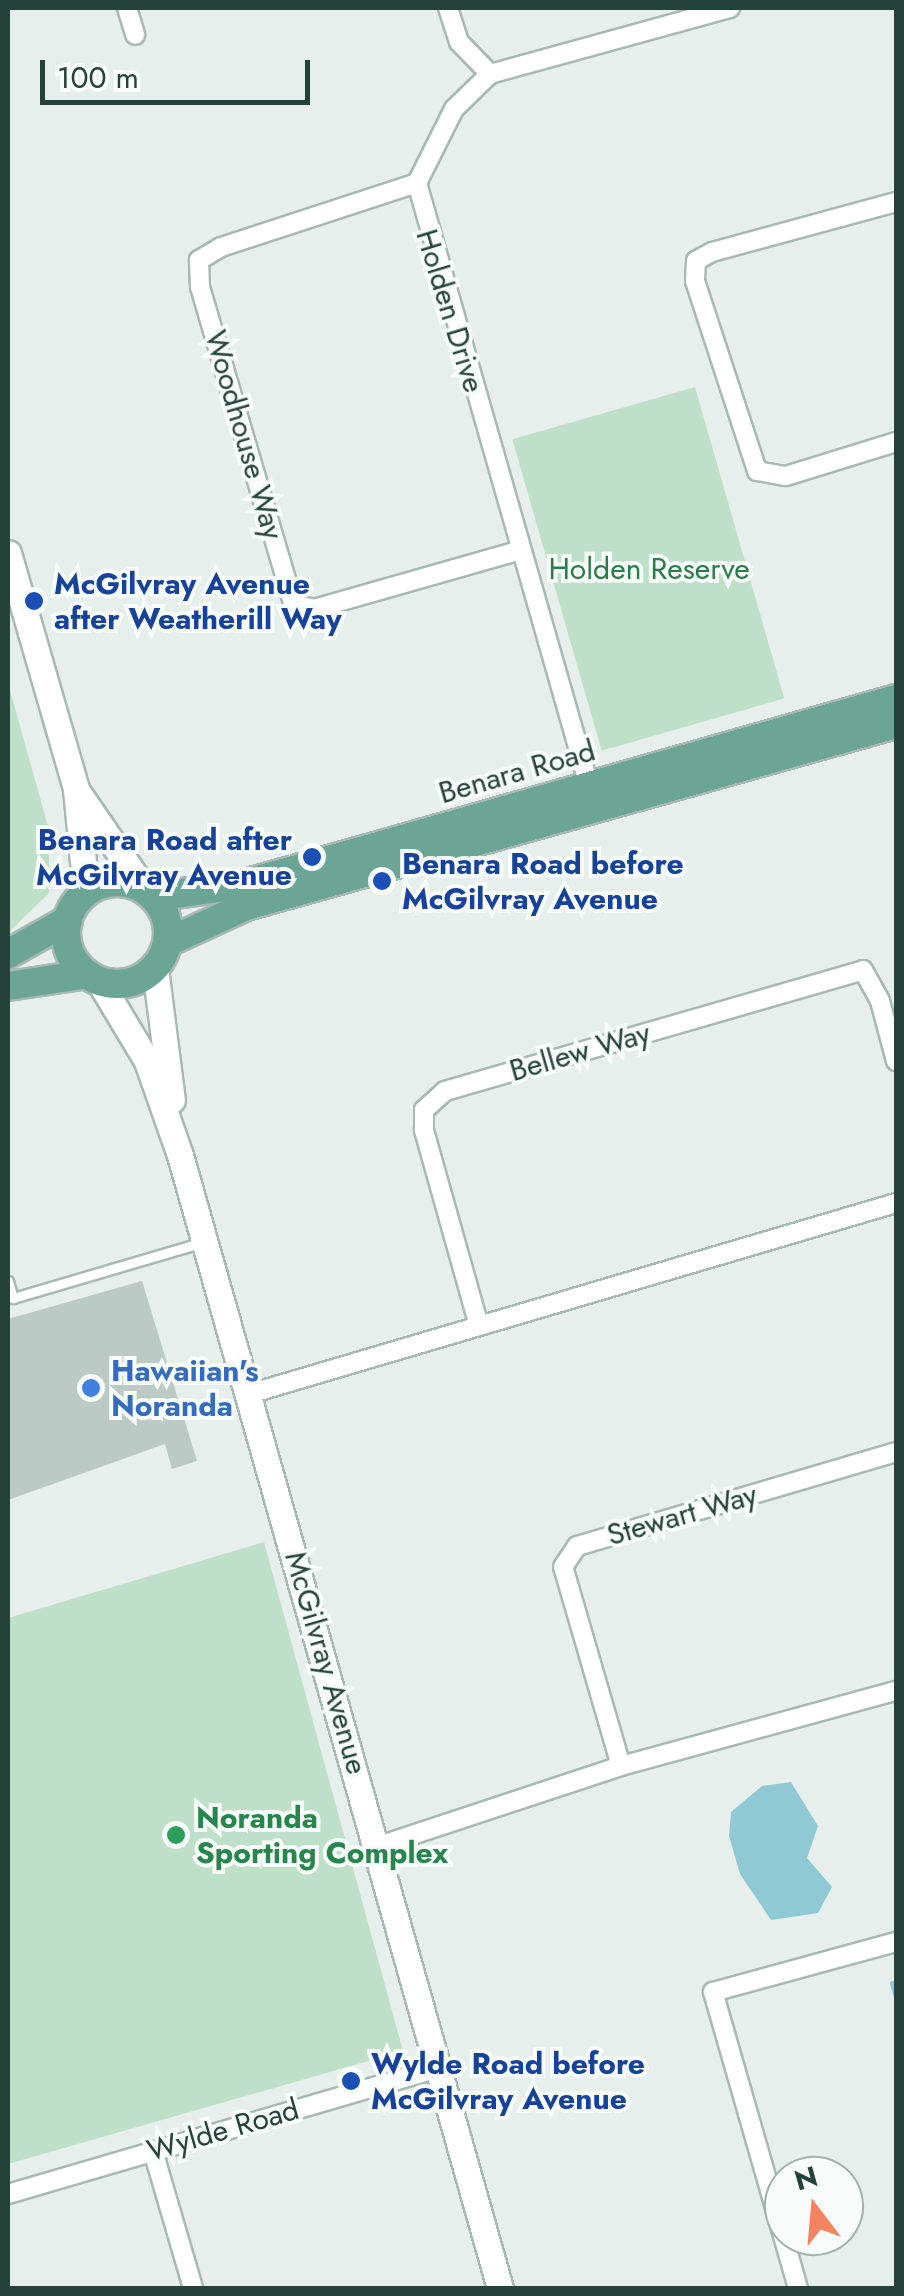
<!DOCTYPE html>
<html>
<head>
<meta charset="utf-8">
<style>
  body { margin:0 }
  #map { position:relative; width:904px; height:2296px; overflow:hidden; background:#e6efeb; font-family:Jost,sans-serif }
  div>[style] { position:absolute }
  .green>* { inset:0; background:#bfe0c8; transform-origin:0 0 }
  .water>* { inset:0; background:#8ec9d4 }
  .stream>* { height:5px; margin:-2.5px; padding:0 2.5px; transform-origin:2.5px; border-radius:2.5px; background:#8ec9d4 }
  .building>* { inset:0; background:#bbcac4 }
  .roads { filter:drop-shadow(2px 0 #a8b8b2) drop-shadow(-2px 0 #a8b8b2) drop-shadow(0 2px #a8b8b2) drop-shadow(0 -2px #a8b8b2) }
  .lane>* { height:9px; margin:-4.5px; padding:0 4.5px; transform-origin:4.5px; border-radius:4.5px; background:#fff }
  .street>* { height:18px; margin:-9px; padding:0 9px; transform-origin:9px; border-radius:9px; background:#fff }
  .secondary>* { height:25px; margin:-12.5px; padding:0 12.5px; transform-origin:12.5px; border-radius:12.5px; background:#fff }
  .primary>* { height:28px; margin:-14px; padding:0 14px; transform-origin:14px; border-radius:14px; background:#6aa596 }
  .primary>.ring { margin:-14px; padding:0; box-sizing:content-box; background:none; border:28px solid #6aa596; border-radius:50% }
  .dots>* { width:28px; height:28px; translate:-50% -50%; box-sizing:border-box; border:5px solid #f7fbf9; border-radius:50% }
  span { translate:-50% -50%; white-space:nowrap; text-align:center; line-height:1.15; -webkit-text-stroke:8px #f7fbf9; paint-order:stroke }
  .street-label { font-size:30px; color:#24423a }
  .park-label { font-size:30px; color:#2d7a4b }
  .transit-label { font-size:30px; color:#164399; font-weight:700 }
  .left { translate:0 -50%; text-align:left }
  .right { translate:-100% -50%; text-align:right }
  .shop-label { font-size:30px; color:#366cbe; font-weight:700 }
  .leisure-label { font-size:30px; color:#27864d; font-weight:700 }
  .frame { position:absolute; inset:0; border:10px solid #24423a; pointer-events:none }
  .north { position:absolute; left:764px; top:2156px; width:100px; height:100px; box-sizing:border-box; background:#f7fbf9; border:2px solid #a3b1ad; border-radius:50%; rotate:344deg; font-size:28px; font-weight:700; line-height:40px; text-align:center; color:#24423a }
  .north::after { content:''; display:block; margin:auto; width:35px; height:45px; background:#f4845f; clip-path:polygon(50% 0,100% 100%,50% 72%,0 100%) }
  .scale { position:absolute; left:40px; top:60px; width:270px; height:45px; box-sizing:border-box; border:5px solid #24423a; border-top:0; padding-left:12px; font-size:30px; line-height:35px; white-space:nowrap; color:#24423a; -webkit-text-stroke:8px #f7fbf9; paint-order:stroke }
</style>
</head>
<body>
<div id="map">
  <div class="green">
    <div style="left:695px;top:387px;width:324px;height:190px;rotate:74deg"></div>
    <div style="clip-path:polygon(8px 683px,49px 830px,49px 893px,8px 933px)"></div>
    <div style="clip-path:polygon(264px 1542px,403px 2051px,8px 2164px,8px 1618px)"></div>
  </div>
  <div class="water">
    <div style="clip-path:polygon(791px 1782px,818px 1826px,807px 1858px,832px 1887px,818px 1913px,771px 1920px,740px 1874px,729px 1836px,731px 1812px,762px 1786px)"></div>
  </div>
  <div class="stream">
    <div style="left:892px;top:1983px;width:15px;rotate:74deg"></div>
  </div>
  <div class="building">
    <div style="clip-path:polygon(142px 1281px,197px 1461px,172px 1469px,165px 1444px,8px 1500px,8px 1319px)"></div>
  </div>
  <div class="roads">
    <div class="lane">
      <div style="left:8px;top:1281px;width:18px;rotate:74deg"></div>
      <div style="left:13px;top:1298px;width:198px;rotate:-16.4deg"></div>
    </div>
    <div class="street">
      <div style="left:127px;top:8px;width:28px;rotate:73deg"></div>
      <div style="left:448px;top:8px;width:36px;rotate:72deg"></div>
      <div style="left:459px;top:42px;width:45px;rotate:45.9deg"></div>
      <div style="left:417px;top:183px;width:206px;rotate:161.9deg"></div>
      <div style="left:221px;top:247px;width:26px;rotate:149deg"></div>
      <div style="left:199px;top:260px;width:27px;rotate:88deg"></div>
      <div style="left:200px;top:287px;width:330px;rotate:73.6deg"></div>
      <div style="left:293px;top:604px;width:22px;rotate:13deg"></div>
      <div style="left:314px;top:609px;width:215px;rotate:-15.9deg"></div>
      <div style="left:896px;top:202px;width:191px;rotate:164.8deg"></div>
      <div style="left:712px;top:252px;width:18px;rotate:151deg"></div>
      <div style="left:696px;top:261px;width:20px;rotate:93deg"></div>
      <div style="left:695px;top:281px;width:200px;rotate:71.9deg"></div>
      <div style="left:757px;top:471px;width:29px;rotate:10deg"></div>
      <div style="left:786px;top:476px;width:115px;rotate:-17.2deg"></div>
      <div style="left:592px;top:796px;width:637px;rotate:-105.93deg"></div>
      <div style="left:417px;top:183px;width:83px;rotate:-63.4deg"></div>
      <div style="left:454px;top:109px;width:50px;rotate:-44.2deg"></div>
      <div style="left:490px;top:74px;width:249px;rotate:-15.4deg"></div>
      <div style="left:479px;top:1326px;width:204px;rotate:-105.7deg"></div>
      <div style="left:424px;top:1130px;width:20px;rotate:-90deg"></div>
      <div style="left:424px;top:1110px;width:28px;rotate:-42deg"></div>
      <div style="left:445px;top:1091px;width:435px;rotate:-16.1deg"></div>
      <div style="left:863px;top:970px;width:35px;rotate:61deg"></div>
      <div style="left:880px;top:1001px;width:62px;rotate:75.1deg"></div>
      <div style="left:249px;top:1394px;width:675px;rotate:-16.45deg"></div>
      <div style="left:621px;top:1766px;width:207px;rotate:-106.2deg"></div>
      <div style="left:563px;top:1567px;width:25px;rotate:-56deg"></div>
      <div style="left:577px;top:1546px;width:333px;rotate:-16.4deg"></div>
      <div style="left:379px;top:1846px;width:255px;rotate:-18.3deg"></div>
      <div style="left:621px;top:1766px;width:285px;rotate:-15.3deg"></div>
      <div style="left:153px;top:2151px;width:143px;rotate:73.7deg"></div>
      <div style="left:8px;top:2194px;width:448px;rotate:-16.3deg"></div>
      <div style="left:798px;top:2288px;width:308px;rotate:-106deg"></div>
      <div style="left:713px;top:1992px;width:190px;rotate:-15.3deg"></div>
    </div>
    <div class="secondary">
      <div style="left:8px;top:553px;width:246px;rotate:73.9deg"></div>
      <div style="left:76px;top:789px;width:104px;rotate:84.5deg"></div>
      <div style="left:79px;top:794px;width:115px;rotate:55.6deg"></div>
      <div style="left:155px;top:968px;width:133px;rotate:82.7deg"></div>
      <div style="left:99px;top:981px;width:93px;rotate:59deg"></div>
      <div style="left:147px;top:1061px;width:100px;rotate:70.7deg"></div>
      <div style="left:180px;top:1155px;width:1177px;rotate:74.23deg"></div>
    </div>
    <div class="primary">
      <div class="ring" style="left:66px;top:882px;width:74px;height:74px"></div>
      <div style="left:154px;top:897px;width:88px;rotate:-7.9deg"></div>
      <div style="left:241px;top:885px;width:681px;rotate:-15.85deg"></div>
      <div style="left:168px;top:942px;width:86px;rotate:-24.8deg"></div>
      <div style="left:246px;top:906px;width:675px;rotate:-15.64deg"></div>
      <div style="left:8px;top:954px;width:69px;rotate:-29.5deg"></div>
      <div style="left:8px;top:986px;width:80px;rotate:-8.6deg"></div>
    </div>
  </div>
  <div class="dots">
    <div style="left:34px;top:601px;background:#1a4fb4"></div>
    <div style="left:312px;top:857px;background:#1a4fb4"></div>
    <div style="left:382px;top:881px;background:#1a4fb4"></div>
    <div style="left:91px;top:1388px;background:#3f7fe0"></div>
    <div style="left:176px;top:1835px;background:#2e9e5b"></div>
    <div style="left:351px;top:2081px;background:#1a4fb4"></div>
  </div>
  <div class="street-label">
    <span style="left:450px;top:311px;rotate:73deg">Holden Drive</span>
    <span style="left:244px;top:435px;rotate:74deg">Woodhouse Way</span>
    <span style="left:517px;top:772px;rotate:-16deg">Benara Road</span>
    <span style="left:580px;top:1052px;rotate:-16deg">Bellew Way</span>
    <span style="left:682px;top:1515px;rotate:-16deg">Stewart Way</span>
    <span style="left:326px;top:1663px;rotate:74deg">McGilvray Avenue</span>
    <span style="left:223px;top:2130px;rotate:-16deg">Wylde Road</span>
  </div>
  <div class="park-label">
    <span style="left:649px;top:569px">Holden Reserve</span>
  </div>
  <div class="transit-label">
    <span class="left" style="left:54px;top:601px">McGilvray Avenue<br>after Weatherill Way</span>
    <span class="right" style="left:292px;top:857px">Benara Road after<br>McGilvray Avenue</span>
    <span class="left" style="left:402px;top:881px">Benara Road before<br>McGilvray Avenue</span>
    <span class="left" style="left:371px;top:2081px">Wylde Road before<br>McGilvray Avenue</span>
  </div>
  <div class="shop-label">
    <span class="left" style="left:111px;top:1388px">Hawaiian's<br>Noranda</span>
  </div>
  <div class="leisure-label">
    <span class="left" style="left:196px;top:1835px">Noranda<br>Sporting Complex</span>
  </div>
  <div class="frame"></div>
  <div class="north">N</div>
  <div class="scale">100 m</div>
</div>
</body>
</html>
